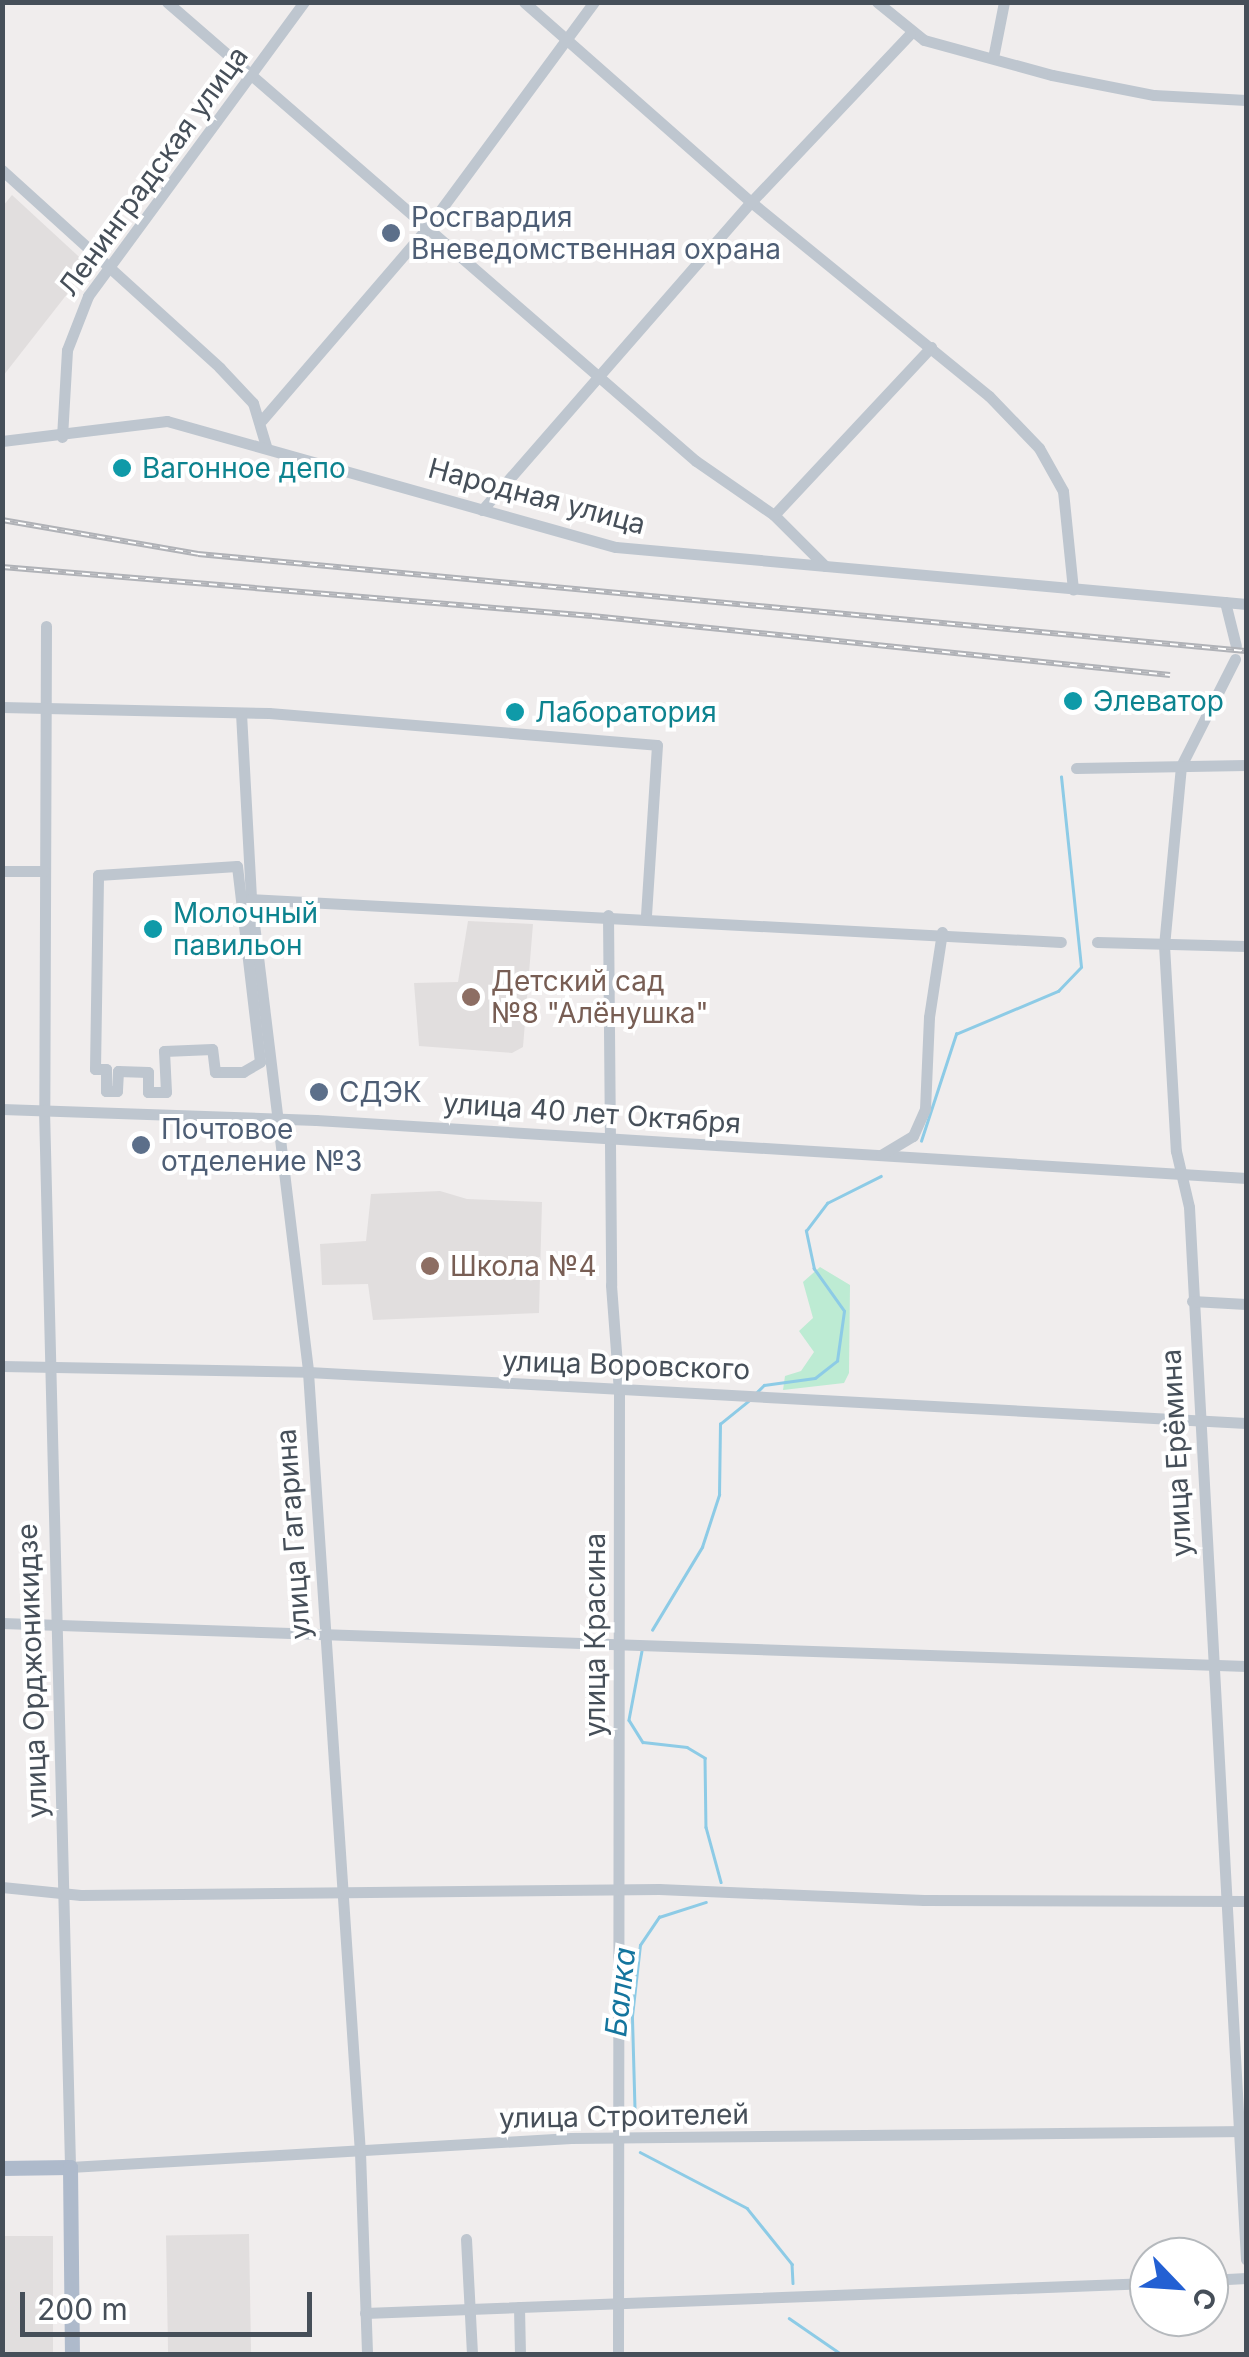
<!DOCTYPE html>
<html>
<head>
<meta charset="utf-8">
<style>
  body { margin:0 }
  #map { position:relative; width:1249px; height:2357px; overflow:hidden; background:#f0eded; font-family:Inter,sans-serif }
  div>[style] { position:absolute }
  .education>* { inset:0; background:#e1dede; transform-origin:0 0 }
  .green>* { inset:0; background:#bdebd3 }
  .stream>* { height:2.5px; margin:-1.25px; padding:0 1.25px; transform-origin:1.25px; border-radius:1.25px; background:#8dcbe6 }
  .minor>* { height:11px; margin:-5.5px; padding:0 5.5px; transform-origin:5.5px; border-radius:5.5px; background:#bec6cf }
  .major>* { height:15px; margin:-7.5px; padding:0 7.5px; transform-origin:7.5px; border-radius:7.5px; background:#aebacb }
  .rail>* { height:6px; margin-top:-3px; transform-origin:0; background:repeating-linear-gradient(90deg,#fff 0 8px,#b0b2b7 0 16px); box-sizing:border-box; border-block:2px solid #b0b2b7 }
  .dots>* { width:28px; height:28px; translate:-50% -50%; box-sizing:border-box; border:5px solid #fff; border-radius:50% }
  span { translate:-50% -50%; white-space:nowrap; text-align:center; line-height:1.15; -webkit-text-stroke:8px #fff; paint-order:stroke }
  .street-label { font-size:28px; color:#464f59 }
  .service-label { font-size:28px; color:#4e5e75 }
  .left { translate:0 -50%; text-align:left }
  .culture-label { font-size:28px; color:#0d838f }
  .education-label { font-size:28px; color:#785e54 }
  .water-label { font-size:30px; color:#14759e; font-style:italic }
  .frame { position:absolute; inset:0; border:5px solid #464f59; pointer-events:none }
  .north { position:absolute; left:1129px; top:2237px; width:100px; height:100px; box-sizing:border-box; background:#fff; border:2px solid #b5b9bd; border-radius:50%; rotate:115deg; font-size:28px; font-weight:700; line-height:40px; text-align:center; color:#464f59 }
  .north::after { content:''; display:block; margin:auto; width:35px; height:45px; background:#2360d3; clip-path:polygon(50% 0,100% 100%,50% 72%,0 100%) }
  .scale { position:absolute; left:20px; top:2292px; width:292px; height:45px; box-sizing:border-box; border:5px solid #464f59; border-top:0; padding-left:12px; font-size:30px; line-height:35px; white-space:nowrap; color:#464f59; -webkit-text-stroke:8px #fff; paint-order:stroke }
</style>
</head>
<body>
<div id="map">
  <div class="education">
    <div style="clip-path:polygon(12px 195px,89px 266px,3px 376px,3px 206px)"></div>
    <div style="clip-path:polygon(468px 921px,533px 924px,523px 1047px,512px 1053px,419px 1046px,414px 983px,458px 982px)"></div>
    <div style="clip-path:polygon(440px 1191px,467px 1199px,542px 1202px,539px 1313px,373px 1320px,368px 1284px,322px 1285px,320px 1244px,366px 1241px,371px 1194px)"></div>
    <div style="left:249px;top:2234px;width:120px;height:83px;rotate:89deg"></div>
    <div style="left:3px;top:2236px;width:50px;height:118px"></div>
  </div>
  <div class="green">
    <div style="clip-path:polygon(820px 1267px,850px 1285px,849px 1373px,844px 1383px,783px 1390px,785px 1376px,801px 1371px,814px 1352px,799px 1331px,813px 1318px,803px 1282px)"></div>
  </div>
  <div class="stream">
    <div style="left:921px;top:1141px;width:113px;rotate:-71.9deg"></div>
    <div style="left:956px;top:1034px;width:111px;rotate:-22.9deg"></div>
    <div style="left:1058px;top:991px;width:33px;rotate:-46deg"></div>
    <div style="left:1081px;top:967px;width:191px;rotate:-96deg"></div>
    <div style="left:756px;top:1393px;width:11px;rotate:-45deg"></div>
    <div style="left:764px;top:1385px;width:51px;rotate:-7.8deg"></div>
    <div style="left:815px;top:1378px;width:28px;rotate:-38deg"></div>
    <div style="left:837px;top:1361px;width:50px;rotate:-82deg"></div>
    <div style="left:844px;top:1311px;width:52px;rotate:-125.5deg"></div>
    <div style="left:814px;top:1269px;width:39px;rotate:-102deg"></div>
    <div style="left:806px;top:1231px;width:35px;rotate:-53deg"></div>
    <div style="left:827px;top:1203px;width:60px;rotate:-26.6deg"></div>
    <div style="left:652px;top:1630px;width:97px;rotate:-58.9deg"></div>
    <div style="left:702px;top:1547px;width:55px;rotate:-71.9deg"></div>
    <div style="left:719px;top:1495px;width:71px;rotate:-89.2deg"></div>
    <div style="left:720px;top:1424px;width:40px;rotate:-39deg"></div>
    <div style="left:642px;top:1651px;width:70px;rotate:100.7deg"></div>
    <div style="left:629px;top:1720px;width:26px;rotate:58deg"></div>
    <div style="left:643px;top:1742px;width:44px;rotate:6.5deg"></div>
    <div style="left:687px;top:1747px;width:21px;rotate:31deg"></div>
    <div style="left:705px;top:1758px;width:69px;rotate:89.2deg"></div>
    <div style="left:706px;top:1827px;width:57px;rotate:74.7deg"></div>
    <div style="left:635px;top:2126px;width:110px;rotate:-91.6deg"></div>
    <div style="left:632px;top:2016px;width:71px;rotate:-83.6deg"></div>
    <div style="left:640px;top:1945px;width:34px;rotate:-56deg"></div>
    <div style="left:659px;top:1917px;width:49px;rotate:-17.7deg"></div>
    <div style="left:640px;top:2152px;width:121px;rotate:27.6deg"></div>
    <div style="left:747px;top:2208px;width:72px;rotate:51.2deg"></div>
    <div style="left:792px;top:2264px;width:19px;rotate:87deg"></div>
    <div style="left:789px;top:2318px;width:63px;rotate:34.7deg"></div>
  </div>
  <div class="minor">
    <div style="left:167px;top:2px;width:700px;rotate:40.95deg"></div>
    <div style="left:696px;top:461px;width:95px;rotate:34.7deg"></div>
    <div style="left:774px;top:515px;width:72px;rotate:45deg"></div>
    <div style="left:524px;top:2px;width:303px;rotate:41.4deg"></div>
    <div style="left:751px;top:202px;width:307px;rotate:39.2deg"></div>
    <div style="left:989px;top:396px;width:72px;rotate:46.1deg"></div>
    <div style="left:1039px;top:448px;width:49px;rotate:60.8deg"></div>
    <div style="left:1063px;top:491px;width:99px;rotate:84.2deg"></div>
    <div style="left:877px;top:2px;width:60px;rotate:39deg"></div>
    <div style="left:924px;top:40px;width:133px;rotate:15.3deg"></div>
    <div style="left:1052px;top:75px;width:104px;rotate:11.1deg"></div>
    <div style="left:1154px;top:95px;width:92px;rotate:3.1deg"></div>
    <div style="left:993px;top:58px;width:57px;rotate:-78.9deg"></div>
    <div style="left:2px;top:170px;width:294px;rotate:42.2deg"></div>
    <div style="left:220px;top:368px;width:48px;rotate:46.7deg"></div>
    <div style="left:253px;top:403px;width:45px;rotate:73.2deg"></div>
    <div style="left:262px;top:420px;width:255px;rotate:-49.3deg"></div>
    <div style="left:428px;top:227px;width:280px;rotate:-53.6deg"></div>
    <div style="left:62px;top:437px;width:87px;rotate:-86.7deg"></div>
    <div style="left:67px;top:350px;width:58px;rotate:-68.7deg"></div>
    <div style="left:88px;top:296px;width:365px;rotate:-53.7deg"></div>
    <div style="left:2px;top:441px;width:166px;rotate:-6.9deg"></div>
    <div style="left:167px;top:421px;width:466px;rotate:15.7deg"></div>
    <div style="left:616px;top:547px;width:633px;rotate:5.17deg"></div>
    <div style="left:482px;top:510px;width:409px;rotate:-48.9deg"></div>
    <div style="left:751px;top:202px;width:231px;rotate:-46.6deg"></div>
    <div style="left:774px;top:515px;width:230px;rotate:-46.9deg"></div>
    <div style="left:1225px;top:602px;width:45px;rotate:76deg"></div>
    <div style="left:46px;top:626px;width:483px;rotate:90.2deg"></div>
    <div style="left:44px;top:1109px;width:1058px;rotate:88.59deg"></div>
    <div style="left:70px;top:2167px;width:502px;rotate:-3.31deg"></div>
    <div style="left:571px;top:2138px;width:675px;rotate:-0.59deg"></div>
    <div style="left:1235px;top:659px;width:120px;rotate:116.8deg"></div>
    <div style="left:1181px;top:766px;width:180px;rotate:95.4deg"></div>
    <div style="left:1164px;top:945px;width:206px;rotate:86.7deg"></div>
    <div style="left:1176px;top:1151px;width:57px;rotate:76.9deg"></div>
    <div style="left:1189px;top:1207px;width:1054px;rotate:86.9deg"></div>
    <div style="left:2px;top:707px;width:267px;rotate:1.3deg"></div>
    <div style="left:269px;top:713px;width:389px;rotate:4.7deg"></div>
    <div style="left:657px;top:745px;width:172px;rotate:93.7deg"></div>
    <div style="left:241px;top:713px;width:186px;rotate:86.9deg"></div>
    <div style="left:251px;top:899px;width:476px;rotate:83.1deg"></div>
    <div style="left:308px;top:1372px;width:782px;rotate:86.19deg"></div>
    <div style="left:360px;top:2152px;width:202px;rotate:88deg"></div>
    <div style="left:1076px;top:768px;width:170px;rotate:-1deg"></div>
    <div style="left:237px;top:866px;width:197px;rotate:83.3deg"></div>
    <div style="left:260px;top:1062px;width:20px;rotate:150deg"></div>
    <div style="left:243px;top:1072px;width:28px;rotate:180deg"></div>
    <div style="left:215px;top:1072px;width:23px;rotate:-97deg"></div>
    <div style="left:212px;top:1049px;width:48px;rotate:177.6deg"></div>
    <div style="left:164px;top:1051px;width:41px;rotate:87.2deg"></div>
    <div style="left:166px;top:1092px;width:18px;rotate:180deg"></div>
    <div style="left:148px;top:1092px;width:20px;rotate:-90deg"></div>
    <div style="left:148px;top:1072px;width:30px;rotate:-178deg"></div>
    <div style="left:118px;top:1071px;width:20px;rotate:93deg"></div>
    <div style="left:117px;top:1091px;width:11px;rotate:180deg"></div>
    <div style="left:106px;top:1091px;width:22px;rotate:-90deg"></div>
    <div style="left:106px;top:1069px;width:11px;rotate:180deg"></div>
    <div style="left:95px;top:1069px;width:194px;rotate:-89.1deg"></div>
    <div style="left:98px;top:875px;width:139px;rotate:-3.7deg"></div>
    <div style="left:2px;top:871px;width:42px"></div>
    <div style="left:251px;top:899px;width:811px;rotate:3.04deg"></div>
    <div style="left:608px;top:915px;width:370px;rotate:89.5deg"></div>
    <div style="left:611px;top:1285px;width:107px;rotate:85.7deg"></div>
    <div style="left:619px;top:1392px;width:962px;rotate:90.06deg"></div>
    <div style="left:1097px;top:942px;width:149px;rotate:1.5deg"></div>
    <div style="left:2px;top:1109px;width:314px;rotate:2deg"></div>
    <div style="left:316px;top:1120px;width:932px;rotate:3.57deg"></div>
    <div style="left:881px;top:1155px;width:37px;rotate:-31deg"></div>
    <div style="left:913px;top:1136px;width:30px;rotate:-66deg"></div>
    <div style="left:925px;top:1109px;width:92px;rotate:-87.5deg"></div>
    <div style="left:929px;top:1017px;width:86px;rotate:-81.3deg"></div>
    <div style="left:1192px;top:1301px;width:54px;rotate:3.2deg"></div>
    <div style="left:2px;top:1366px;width:306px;rotate:1.1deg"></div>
    <div style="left:308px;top:1372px;width:939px;rotate:3.11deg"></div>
    <div style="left:2px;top:1623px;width:1245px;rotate:1.98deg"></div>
    <div style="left:2px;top:1887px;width:79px;rotate:5.8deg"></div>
    <div style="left:81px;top:1895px;width:578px;rotate:-0.59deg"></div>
    <div style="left:659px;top:1889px;width:265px;rotate:2.4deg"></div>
    <div style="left:924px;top:1900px;width:322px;rotate:0.2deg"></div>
    <div style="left:466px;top:2239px;width:115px;rotate:87deg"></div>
    <div style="left:1209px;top:2280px;width:37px;rotate:-3deg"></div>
    <div style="left:519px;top:2307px;width:47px;rotate:88.8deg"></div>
    <div style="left:365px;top:2313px;width:785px;rotate:-2.19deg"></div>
  </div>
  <div class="major">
    <div style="left:2px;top:2168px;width:68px;rotate:-0.8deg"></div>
    <div style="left:70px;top:2167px;width:187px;rotate:89.4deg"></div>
  </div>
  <div class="rail">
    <div style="left:2px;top:520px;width:199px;rotate:9.8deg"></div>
    <div style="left:198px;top:554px;width:1052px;rotate:5.29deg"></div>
    <div style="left:2px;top:567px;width:592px;rotate:4.75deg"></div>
    <div style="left:592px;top:616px;width:581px;rotate:5.83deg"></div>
  </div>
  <div class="dots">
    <div style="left:391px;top:233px;background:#5c6f8a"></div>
    <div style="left:122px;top:468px;background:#0f9aa8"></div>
    <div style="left:1073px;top:701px;background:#0f9aa8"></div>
    <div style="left:515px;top:712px;background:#0f9aa8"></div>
    <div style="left:153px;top:929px;background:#0f9aa8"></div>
    <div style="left:471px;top:997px;background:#8d6e63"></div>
    <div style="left:319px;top:1092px;background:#5c6f8a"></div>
    <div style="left:141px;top:1145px;background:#5c6f8a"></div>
    <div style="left:430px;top:1266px;background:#8d6e63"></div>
  </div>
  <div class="street-label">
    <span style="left:153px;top:171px;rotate:-54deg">Ленинградская улица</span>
    <span style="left:537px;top:496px;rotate:15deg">Народная улица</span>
    <span style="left:592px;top:1113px;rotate:4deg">улица 40 лет Октября</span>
    <span style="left:626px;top:1365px;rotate:2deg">улица Воровского</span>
    <span style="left:1176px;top:1453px;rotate:-93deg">улица Ерёмина</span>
    <span style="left:293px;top:1534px;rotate:-94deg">улица Гагарина</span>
    <span style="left:595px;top:1635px;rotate:-90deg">улица Красина</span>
    <span style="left:32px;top:1671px;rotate:-92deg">улица Орджоникидзе</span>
    <span style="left:624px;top:2116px;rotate:-1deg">улица Строителей</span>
  </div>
  <div class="service-label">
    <span class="left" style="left:411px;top:233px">Росгвардия<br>Вневедомственная охрана</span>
    <span class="left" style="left:339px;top:1092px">СДЭК</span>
    <span class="left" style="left:161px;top:1145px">Почтовое<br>отделение №3</span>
  </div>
  <div class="culture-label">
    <span class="left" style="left:142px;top:468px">Вагонное депо</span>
    <span class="left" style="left:1093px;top:701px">Элеватор</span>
    <span class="left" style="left:535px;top:712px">Лаборатория</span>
    <span class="left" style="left:173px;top:929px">Молочный<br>павильон</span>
  </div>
  <div class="education-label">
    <span class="left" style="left:491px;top:997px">Детский сад<br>№8 "Алёнушка"</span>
    <span class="left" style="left:450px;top:1266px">Школа №4</span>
  </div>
  <div class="water-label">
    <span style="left:620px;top:1992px;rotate:-84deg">Балка</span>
  </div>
  <div class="frame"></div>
  <div class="north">С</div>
  <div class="scale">200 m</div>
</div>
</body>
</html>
